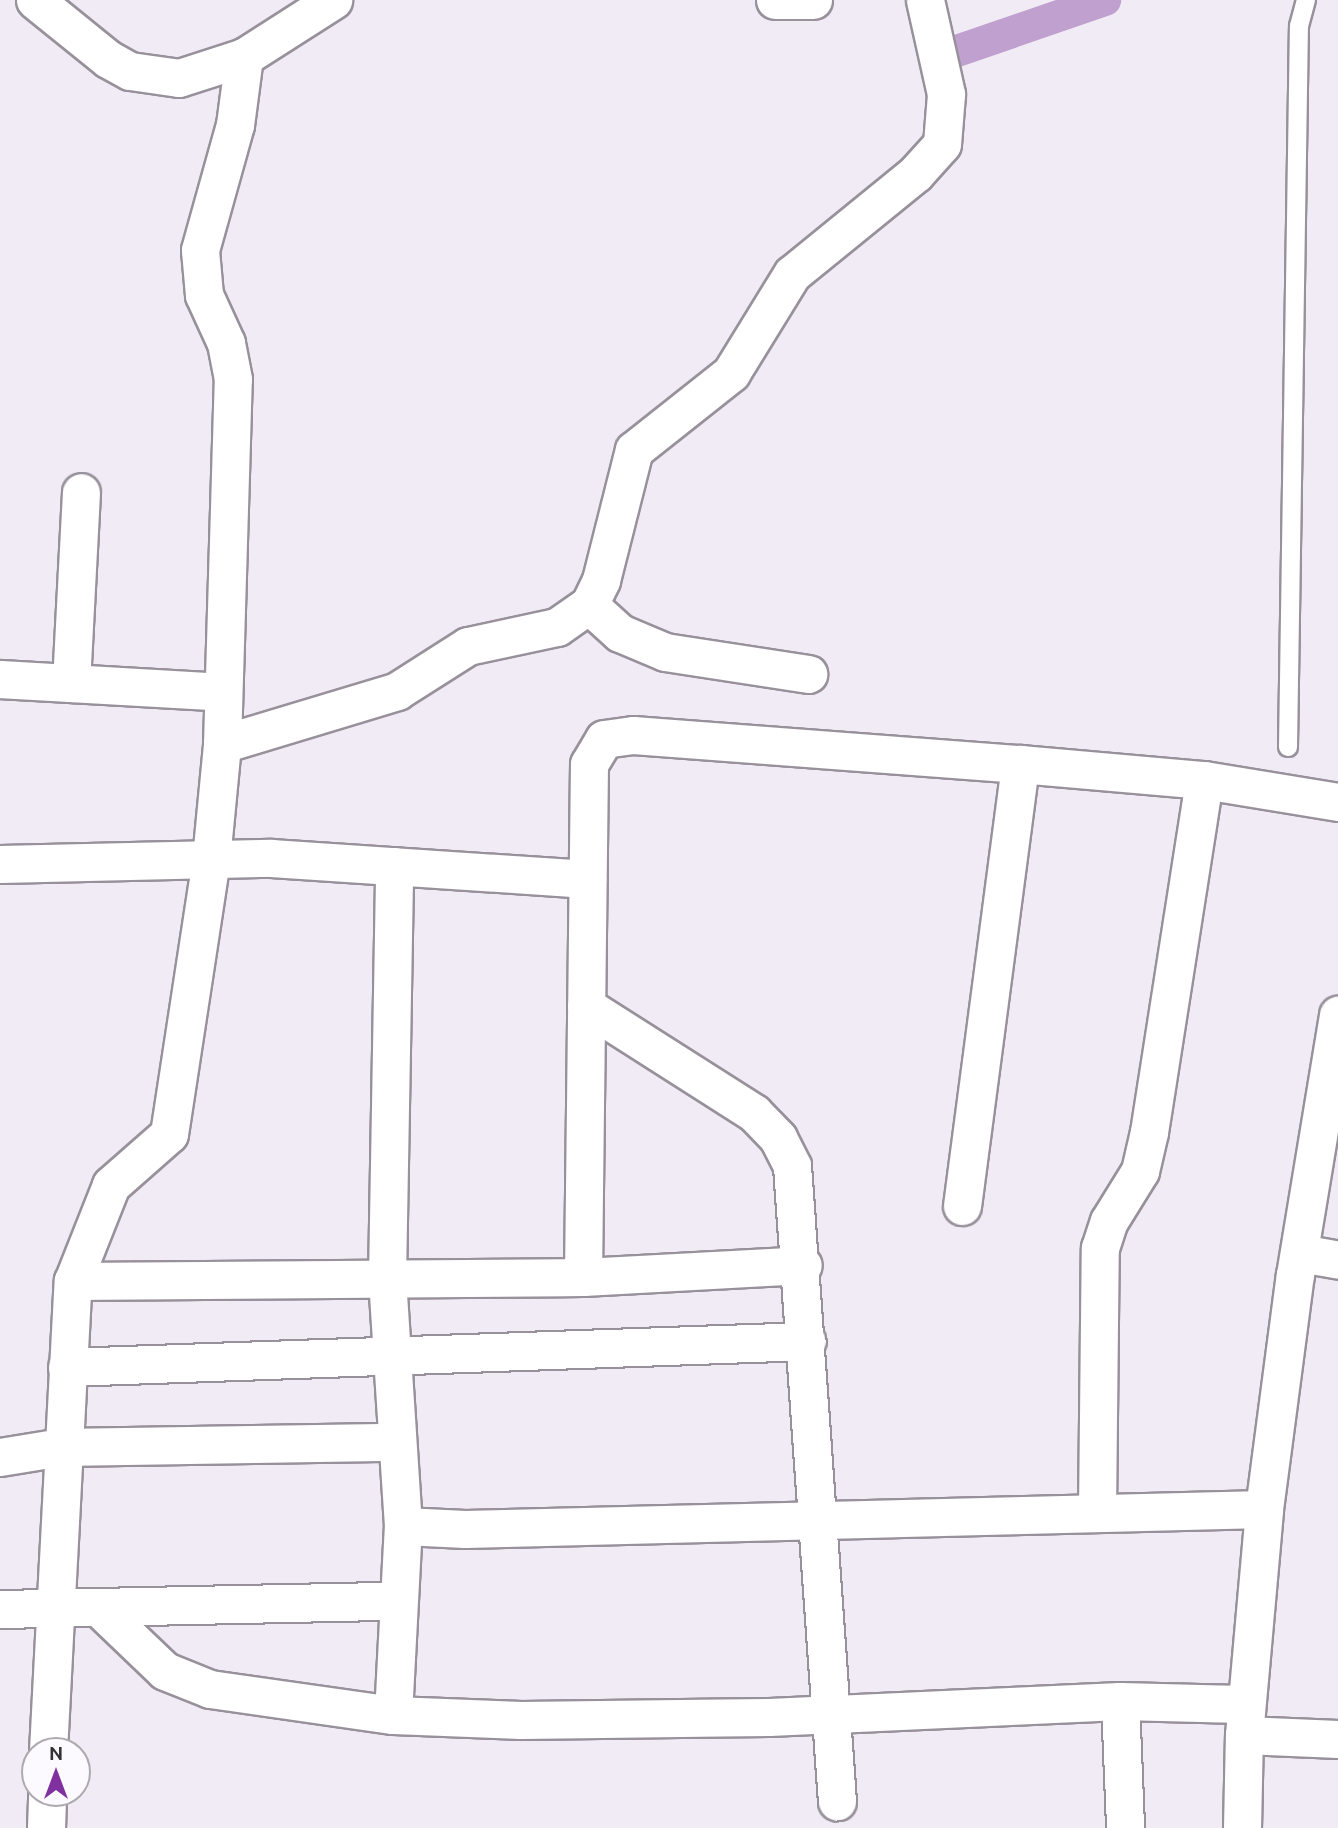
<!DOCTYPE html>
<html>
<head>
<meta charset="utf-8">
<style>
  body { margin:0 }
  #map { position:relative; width:1338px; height:1828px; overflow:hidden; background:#f1ebf5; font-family:Ubuntu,sans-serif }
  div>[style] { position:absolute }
  .canal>* { height:32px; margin:-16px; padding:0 16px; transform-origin:16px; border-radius:16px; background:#bfa0ce }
  .roads { filter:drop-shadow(2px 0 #98919b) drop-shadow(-2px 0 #98919b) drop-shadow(0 2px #98919b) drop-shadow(0 -2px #98919b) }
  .service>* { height:18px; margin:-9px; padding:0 9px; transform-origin:9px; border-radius:9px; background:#fff }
  .minor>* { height:37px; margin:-18.5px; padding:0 18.5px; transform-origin:18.5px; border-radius:18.5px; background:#fff }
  span { translate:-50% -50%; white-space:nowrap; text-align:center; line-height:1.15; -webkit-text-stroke:7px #fcfafe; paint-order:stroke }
  .north { position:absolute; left:21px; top:1737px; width:70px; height:70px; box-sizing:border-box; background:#fcfafe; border:2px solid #acaaae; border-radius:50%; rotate:0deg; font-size:19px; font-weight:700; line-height:28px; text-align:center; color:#343135 }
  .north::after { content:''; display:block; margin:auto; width:24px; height:32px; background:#8130a0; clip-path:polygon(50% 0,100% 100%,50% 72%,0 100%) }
</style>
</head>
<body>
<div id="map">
  <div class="canal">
    <div style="left:954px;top:52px;width:160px;rotate:-19deg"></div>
  </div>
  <div class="roads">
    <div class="service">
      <div style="left:1288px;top:747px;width:721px;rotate:-89.13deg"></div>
      <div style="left:1299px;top:26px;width:27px;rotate:-75deg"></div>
    </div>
    <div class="minor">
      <div style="left:35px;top:0;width:94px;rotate:38.9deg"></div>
      <div style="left:108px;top:59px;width:25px;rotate:29deg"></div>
      <div style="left:130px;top:71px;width:49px;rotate:8.1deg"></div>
      <div style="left:179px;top:78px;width:68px;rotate:-17.9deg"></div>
      <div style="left:244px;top:57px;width:106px;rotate:-32.6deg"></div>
      <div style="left:775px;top:0;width:38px"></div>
      <div style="left:589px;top:605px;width:42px;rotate:42.1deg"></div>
      <div style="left:620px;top:633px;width:49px;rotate:22.9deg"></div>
      <div style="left:665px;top:652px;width:145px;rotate:8.7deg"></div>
      <div style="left:0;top:679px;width:223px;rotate:3.3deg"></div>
      <div style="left:71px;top:683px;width:191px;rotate:-87deg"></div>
      <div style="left:222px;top:744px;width:183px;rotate:-16.8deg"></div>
      <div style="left:397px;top:691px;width:84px;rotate:-32.4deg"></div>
      <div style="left:468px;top:646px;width:91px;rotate:-12.1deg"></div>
      <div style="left:557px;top:627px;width:39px;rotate:-35deg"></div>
      <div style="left:589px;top:605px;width:28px;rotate:-64deg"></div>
      <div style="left:601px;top:580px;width:134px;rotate:-75.8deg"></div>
      <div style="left:634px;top:450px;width:124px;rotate:-38.4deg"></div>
      <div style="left:731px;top:373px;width:116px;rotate:-58.4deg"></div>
      <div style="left:792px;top:274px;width:159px;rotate:-39.1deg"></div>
      <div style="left:915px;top:174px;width:40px;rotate:-48deg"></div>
      <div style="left:942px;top:144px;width:50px;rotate:-85.4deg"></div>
      <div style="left:946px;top:94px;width:96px;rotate:-102.6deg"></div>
      <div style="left:0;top:864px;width:271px;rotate:-1.3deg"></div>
      <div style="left:271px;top:858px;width:317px;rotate:3.8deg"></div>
      <div style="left:586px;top:1006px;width:199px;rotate:32.5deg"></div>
      <div style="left:754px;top:1113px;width:35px;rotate:46deg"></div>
      <div style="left:778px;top:1138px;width:31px;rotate:63deg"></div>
      <div style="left:792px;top:1166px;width:637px;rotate:85.95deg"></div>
      <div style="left:962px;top:1206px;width:446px;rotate:-82.5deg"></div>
      <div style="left:1300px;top:1253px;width:39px;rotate:10deg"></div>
      <div style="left:583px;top:1277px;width:513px;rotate:-89.33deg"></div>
      <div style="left:589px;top:764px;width:29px;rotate:-59deg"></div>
      <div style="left:604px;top:739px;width:29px;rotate:-8deg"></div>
      <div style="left:633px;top:735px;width:388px;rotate:4.3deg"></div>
      <div style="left:1020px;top:764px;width:185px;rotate:5deg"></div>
      <div style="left:1204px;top:780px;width:136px;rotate:9.3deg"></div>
      <div style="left:73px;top:1281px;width:510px;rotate:-0.45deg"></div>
      <div style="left:583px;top:1277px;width:220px;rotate:-3.1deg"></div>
      <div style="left:67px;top:1367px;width:740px;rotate:-2.01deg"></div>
      <div style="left:0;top:1457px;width:62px;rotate:-9.3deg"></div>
      <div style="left:61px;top:1447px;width:336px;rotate:-0.9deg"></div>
      <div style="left:1097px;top:1513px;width:265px;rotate:-89.4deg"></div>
      <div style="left:1100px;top:1248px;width:28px;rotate:-72deg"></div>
      <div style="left:1109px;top:1221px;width:59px;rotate:-58.2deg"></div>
      <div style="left:1140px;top:1171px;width:40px;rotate:-77deg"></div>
      <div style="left:1149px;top:1132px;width:356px;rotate:-81.1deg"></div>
      <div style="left:403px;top:1526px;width:62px;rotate:2.8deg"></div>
      <div style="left:465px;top:1529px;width:799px;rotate:-1.43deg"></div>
      <div style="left:99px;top:1608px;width:91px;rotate:43.7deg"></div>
      <div style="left:165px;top:1671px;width:48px;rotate:21.8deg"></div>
      <div style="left:210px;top:1689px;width:185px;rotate:8.1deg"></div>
      <div style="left:393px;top:1715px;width:128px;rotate:2.2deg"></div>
      <div style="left:521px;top:1720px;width:248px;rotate:-0.7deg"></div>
      <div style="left:769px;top:1717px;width:351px;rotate:-2.6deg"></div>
      <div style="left:1120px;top:1701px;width:126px;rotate:1.4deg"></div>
      <div style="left:0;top:1609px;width:398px;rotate:-1.2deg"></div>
      <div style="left:1120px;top:1701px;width:127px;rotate:87.7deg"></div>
      <div style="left:393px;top:1715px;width:189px;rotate:-87deg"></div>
      <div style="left:403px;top:1526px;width:248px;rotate:-93.7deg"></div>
      <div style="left:387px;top:1279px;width:413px;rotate:-89deg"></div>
      <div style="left:1244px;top:1735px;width:94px;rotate:2.4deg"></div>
      <div style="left:48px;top:1751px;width:471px;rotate:-87deg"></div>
      <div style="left:73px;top:1281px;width:103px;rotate:-68.4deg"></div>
      <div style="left:111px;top:1185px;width:77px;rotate:-41.3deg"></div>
      <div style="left:169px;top:1134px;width:278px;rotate:-81.3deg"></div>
      <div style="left:211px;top:859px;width:116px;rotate:-84.5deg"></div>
      <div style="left:222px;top:744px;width:365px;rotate:-88.3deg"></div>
      <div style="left:233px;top:379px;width:37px;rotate:-101deg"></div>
      <div style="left:226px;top:343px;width:53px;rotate:-114.6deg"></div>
      <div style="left:204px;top:295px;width:45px;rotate:-95.1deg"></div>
      <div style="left:200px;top:250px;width:130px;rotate:-74.4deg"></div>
      <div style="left:235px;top:125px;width:69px;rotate:-82.5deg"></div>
      <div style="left:46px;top:1828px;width:35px;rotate:-88deg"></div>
      <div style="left:1242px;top:1828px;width:93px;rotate:-88.8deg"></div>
      <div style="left:1244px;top:1735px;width:227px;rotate:-84.9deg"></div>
      <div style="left:1264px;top:1509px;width:236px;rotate:-82.5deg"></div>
      <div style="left:1295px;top:1275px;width:264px;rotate:-80.6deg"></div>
    </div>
  </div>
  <div class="north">N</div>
</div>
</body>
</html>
